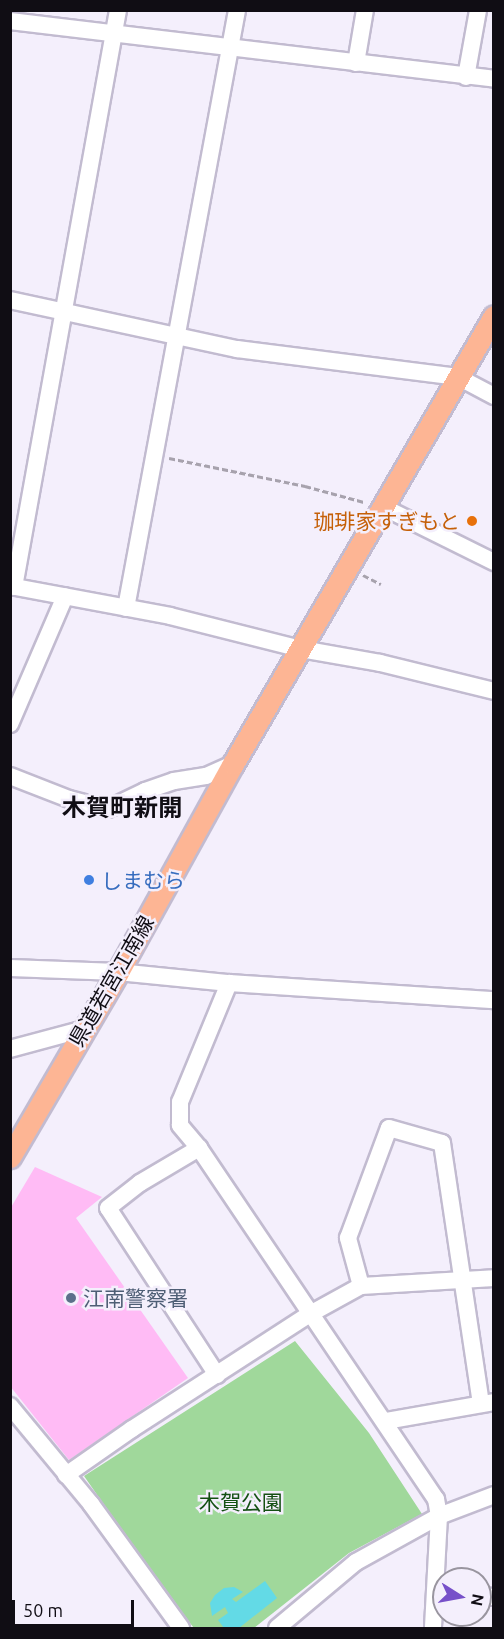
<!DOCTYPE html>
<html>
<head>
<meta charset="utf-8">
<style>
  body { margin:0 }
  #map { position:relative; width:504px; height:1639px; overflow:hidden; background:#f4effc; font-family:Ubuntu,"Noto Sans JP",sans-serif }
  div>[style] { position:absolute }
  .green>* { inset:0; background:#a0d89b }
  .water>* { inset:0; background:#63dae6 }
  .building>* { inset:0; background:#ffbbf5 }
  .path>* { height:3px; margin-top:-1.5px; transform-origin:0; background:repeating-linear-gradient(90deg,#a7a2ad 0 6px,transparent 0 9px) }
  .roads { filter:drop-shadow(2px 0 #c2bbd0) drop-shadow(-2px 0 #c2bbd0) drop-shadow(0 2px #c2bbd0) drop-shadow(0 -2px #c2bbd0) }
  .minor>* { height:16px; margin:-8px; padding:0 8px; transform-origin:8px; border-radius:8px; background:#fff }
  .major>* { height:21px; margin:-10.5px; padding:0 10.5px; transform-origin:10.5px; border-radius:10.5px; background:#fdb594 }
  .dots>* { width:16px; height:16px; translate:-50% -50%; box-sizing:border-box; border:3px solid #f4effc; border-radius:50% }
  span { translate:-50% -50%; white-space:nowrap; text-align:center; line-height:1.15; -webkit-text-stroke:5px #f4effc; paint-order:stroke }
  .food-label { font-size:21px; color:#c56008 }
  .right { translate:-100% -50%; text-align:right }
  .shop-label { font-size:21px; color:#366cbe }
  .left { translate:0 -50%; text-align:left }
  .street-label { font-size:21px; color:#100d14 }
  .service-label { font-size:21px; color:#4e5e75 }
  .park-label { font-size:21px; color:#145013 }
  .quarter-label { font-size:24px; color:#100d14; font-weight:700 }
  .frame { position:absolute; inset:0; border:12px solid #100d14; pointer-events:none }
  .north { position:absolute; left:432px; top:1567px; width:60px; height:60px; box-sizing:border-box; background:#f4effc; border:2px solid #99959f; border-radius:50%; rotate:101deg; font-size:16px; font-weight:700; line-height:24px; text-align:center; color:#100d14 }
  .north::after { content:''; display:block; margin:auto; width:21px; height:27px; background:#7750c9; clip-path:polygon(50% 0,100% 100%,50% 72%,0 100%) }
  .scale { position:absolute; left:12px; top:1600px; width:122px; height:27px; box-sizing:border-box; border:3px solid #100d14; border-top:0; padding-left:8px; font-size:18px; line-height:21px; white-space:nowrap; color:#100d14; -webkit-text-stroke:4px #f4effc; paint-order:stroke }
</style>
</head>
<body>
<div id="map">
  <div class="green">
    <div style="clip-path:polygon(295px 1341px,369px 1433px,422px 1514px,349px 1553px,254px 1628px,194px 1628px,167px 1595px,84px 1476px)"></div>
  </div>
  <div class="water">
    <div style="clip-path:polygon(265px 1581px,277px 1598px,239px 1628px,224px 1628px,218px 1620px,228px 1613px,225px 1607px,212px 1616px,210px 1603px,215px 1595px,224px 1588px,234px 1587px,243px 1592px,232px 1599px,236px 1602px)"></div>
  </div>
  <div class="building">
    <div style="clip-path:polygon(35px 1167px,102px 1197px,76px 1218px,188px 1378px,69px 1460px,10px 1386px,10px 1209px)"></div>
  </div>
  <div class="path">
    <div style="left:169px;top:458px;width:139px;rotate:11.6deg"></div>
    <div style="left:305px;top:486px;width:61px;rotate:15.2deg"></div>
    <div style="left:363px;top:575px;width:20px;rotate:27deg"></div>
  </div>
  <div class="roads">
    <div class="minor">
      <div style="left:10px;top:21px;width:487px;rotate:6.8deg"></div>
      <div style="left:356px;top:63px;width:54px;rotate:-80.4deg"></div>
      <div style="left:466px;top:77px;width:68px;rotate:-79.8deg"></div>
      <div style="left:10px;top:300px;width:232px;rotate:12.2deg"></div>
      <div style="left:237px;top:349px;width:223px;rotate:7.2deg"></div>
      <div style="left:458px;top:377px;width:41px;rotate:27.8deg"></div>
      <div style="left:383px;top:507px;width:124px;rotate:26.4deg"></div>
      <div style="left:10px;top:586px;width:163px;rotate:10.6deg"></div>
      <div style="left:170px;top:616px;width:135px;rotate:14.1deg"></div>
      <div style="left:301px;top:649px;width:80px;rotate:10deg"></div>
      <div style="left:380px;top:663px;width:117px;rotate:13.8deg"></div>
      <div style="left:14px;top:587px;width:586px;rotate:-79.78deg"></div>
      <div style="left:126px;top:608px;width:608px;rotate:-79.48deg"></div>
      <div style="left:10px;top:724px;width:139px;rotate:-66.7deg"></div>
      <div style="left:10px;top:776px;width:63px;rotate:21.3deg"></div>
      <div style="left:69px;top:799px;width:40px;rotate:14.4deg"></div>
      <div style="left:108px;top:809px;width:41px;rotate:-25.9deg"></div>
      <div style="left:145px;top:791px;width:31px;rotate:-19deg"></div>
      <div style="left:174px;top:781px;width:32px;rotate:-9deg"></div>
      <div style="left:206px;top:776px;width:30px;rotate:-24deg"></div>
      <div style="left:10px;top:968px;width:108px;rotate:2.1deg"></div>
      <div style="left:118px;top:972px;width:112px;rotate:5.7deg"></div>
      <div style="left:229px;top:983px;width:266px;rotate:3.7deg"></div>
      <div style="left:10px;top:1049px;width:77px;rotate:-15.1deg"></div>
      <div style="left:199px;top:1148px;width:30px;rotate:-130deg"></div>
      <div style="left:180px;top:1125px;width:23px;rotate:-90deg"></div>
      <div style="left:180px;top:1102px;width:129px;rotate:-67.6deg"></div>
      <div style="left:361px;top:1286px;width:50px;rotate:-105.2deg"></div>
      <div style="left:348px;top:1238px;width:117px;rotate:-69.6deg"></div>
      <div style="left:389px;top:1128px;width:55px;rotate:15.8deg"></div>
      <div style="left:442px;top:1143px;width:264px;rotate:81.5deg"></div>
      <div style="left:217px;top:1375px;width:199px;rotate:-123.1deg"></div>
      <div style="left:108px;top:1208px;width:41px;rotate:-38deg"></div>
      <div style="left:140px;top:1183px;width:69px;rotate:-30.7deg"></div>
      <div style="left:199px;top:1148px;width:424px;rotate:56deg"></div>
      <div style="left:436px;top:1499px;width:17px;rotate:80deg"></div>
      <div style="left:439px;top:1516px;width:112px;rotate:93.1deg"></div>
      <div style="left:10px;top:1406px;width:127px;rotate:50.4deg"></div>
      <div style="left:91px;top:1504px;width:153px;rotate:54deg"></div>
      <div style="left:386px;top:1421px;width:110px;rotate:-10deg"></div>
      <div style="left:66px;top:1475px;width:80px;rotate:-34.9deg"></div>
      <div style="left:132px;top:1429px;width:212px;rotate:-32.9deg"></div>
      <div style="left:310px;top:1314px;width:58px;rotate:-28.8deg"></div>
      <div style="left:361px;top:1286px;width:133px;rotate:-3.4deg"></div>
      <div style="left:480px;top:1596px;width:14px;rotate:4deg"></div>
      <div style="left:277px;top:1628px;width:103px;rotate:-39.9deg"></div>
      <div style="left:356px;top:1562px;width:95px;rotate:-29deg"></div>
      <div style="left:439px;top:1516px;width:59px;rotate:-20.9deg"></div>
    </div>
    <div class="major">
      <div style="left:10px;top:1157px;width:214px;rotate:-59.7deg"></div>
      <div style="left:118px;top:972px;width:238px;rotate:-61.1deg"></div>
      <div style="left:233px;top:764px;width:518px;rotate:-59.78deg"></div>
    </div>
  </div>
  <div class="dots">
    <div style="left:472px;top:521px;background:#e8710a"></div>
    <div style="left:89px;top:880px;background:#3f7fe0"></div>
    <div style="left:71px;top:1298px;background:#5c6f8a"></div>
  </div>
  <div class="food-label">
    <span class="right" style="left:460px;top:521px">珈琲家すぎもと</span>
  </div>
  <div class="shop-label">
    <span class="left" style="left:101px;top:880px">しまむら</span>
  </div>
  <div class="street-label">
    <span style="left:111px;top:981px;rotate:-60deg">県道若宮江南線</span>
  </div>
  <div class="service-label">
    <span class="left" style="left:83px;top:1298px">江南警察署</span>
  </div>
  <div class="park-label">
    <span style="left:241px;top:1502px">木賀公園</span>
  </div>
  <div class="quarter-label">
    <span style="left:122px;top:808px">木賀町新開</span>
  </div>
  <div class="frame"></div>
  <div class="north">N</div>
  <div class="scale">50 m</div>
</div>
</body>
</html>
